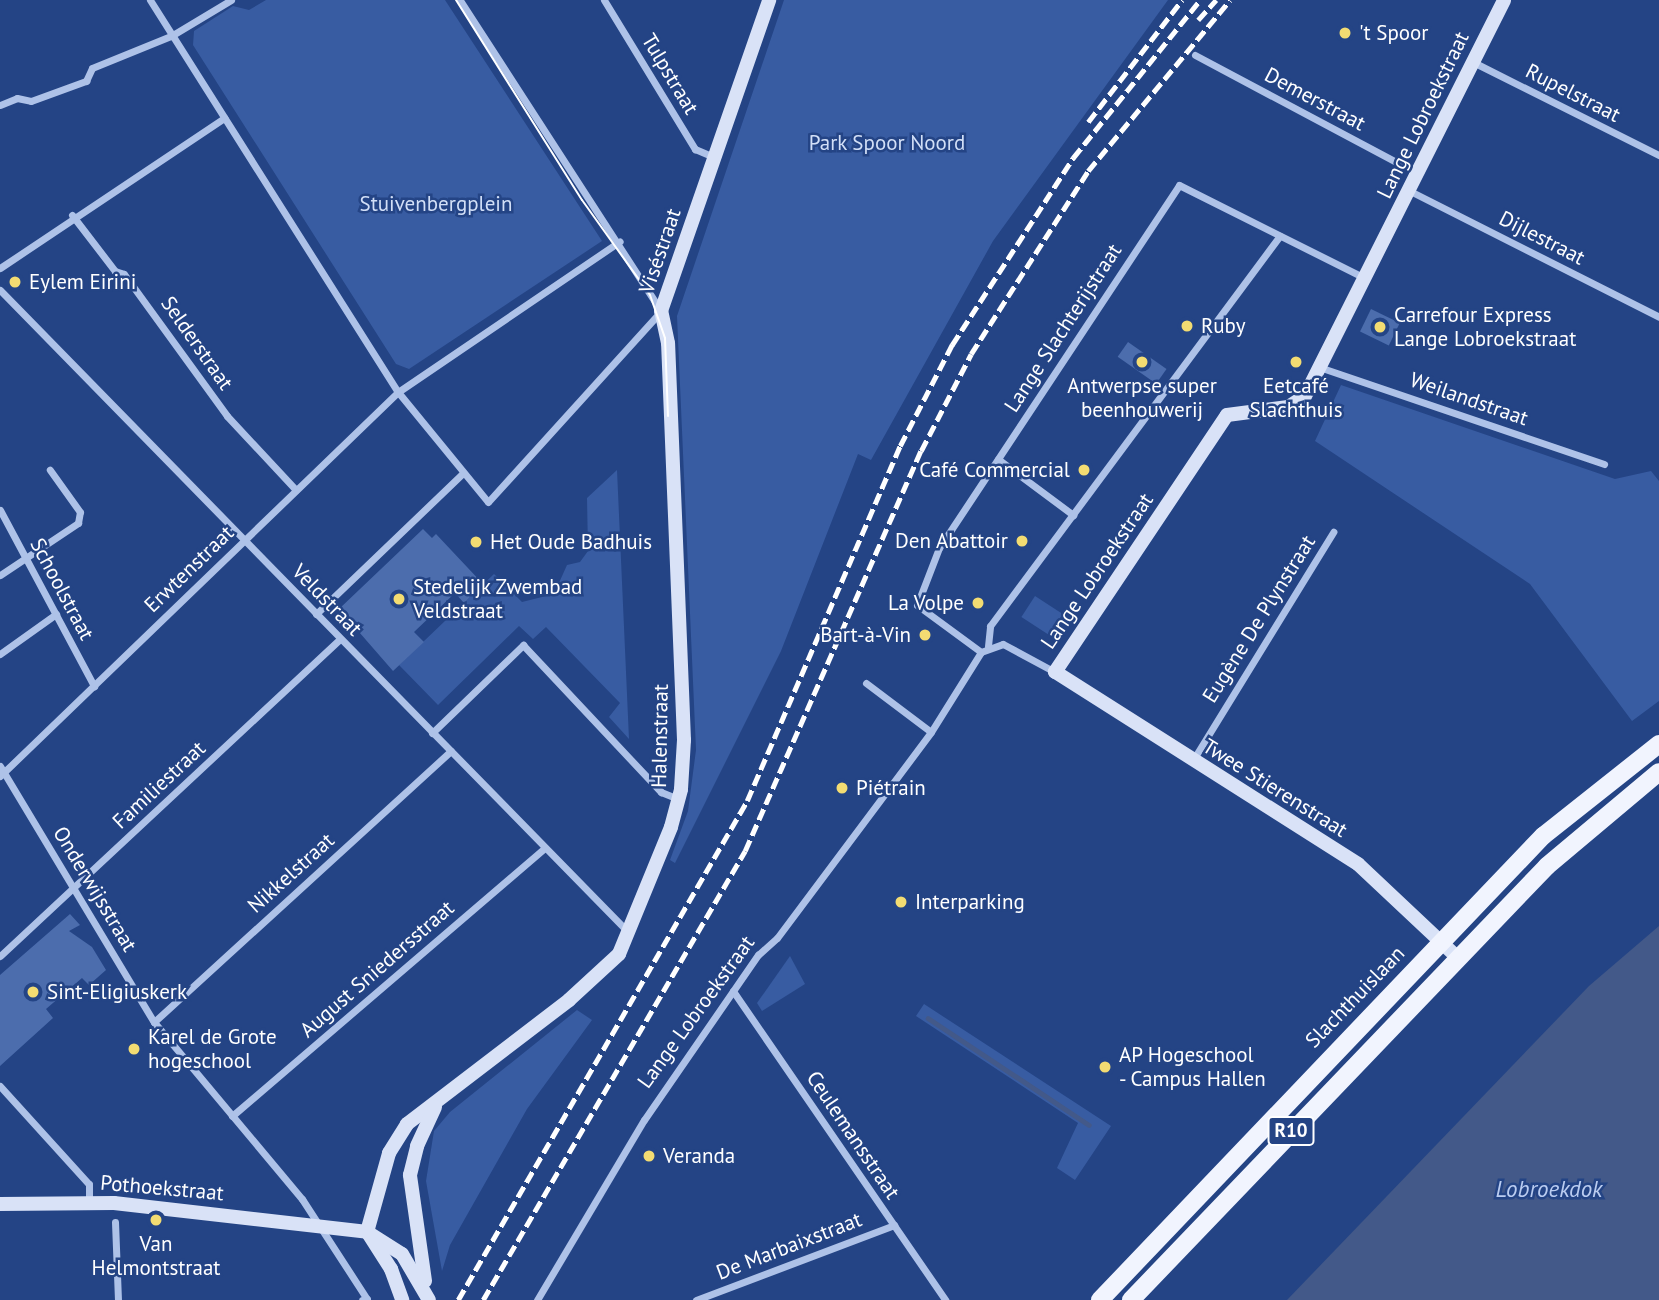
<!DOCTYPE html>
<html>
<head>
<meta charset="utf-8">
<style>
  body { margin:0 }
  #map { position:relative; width:1659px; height:1300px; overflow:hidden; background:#244485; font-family:"PT Sans",sans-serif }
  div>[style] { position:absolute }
  .green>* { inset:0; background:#385ca2; transform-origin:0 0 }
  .water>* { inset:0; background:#435989 }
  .stream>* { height:4.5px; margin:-2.25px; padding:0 2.25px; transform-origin:2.25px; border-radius:2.25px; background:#435989 }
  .building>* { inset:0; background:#4c6dad; transform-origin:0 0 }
  .street>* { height:7px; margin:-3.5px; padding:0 3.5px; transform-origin:3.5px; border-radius:3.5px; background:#aec2e8 }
  .secondary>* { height:14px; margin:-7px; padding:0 7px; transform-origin:7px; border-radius:7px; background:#d9e2f7 }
  .primary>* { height:18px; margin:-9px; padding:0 9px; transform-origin:9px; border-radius:9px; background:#f1f4fe }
  .tram>* { height:2px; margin:-1px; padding:0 1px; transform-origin:1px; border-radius:1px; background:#fff }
  .rail>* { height:4.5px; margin-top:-2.25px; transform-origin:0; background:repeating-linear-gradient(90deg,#fff 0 12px,transparent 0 17px) }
  .dots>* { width:19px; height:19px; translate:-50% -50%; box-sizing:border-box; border:4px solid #244485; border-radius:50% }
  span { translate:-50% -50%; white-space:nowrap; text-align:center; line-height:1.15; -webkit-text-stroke:5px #244485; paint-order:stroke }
  .shield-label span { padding:2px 5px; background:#244485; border:2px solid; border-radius:5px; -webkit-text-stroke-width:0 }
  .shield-label { font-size:19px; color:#fff; font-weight:700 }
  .poi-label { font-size:21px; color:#fff }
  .left { translate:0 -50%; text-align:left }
  .right { translate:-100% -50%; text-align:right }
  .street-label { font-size:21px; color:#fff }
  .park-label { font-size:21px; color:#d2dff7 }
  .water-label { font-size:23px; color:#baccf0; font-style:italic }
</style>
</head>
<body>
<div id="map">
  <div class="green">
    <div style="clip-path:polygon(266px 0,445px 0,602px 241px,409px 369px,396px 364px,193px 45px,194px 31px,233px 6px,249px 10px)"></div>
    <div style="clip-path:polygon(784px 0,1168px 0,993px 241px,871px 460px,858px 454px,781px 651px,675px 863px,670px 860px,688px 811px,696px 750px,677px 316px)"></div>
    <div style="clip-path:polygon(1341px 385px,1615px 479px,1651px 471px,1659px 481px,1659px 701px,1632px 721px,1530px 584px,1315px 441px)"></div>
    <div style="clip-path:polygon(617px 470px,629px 739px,609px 717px,620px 703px,546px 627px,533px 639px,519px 626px,438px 705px,399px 665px,494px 574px,522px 602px,554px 594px,567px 565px,580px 562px,588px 551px,587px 498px)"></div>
    <div style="left:1035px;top:596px;width:33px;height:25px;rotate:33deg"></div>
    <div style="clip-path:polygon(790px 956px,805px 984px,762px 1011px,757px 1003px)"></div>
    <div style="clip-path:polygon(924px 1004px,1111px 1126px,1075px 1180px,1057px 1168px,1078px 1123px,916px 1016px)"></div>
    <div style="clip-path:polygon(577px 1010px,592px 1020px,527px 1109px,450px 1245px,442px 1271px,426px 1181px,434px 1131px,450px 1112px)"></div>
  </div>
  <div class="water">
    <div style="clip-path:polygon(1659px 926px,1659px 1300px,1287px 1300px,1589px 986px)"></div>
  </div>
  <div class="stream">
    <div style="left:928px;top:1018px;width:193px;rotate:33.6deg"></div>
  </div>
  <div class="building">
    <div style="left:1371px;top:309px;width:32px;height:25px;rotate:26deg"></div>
    <div style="left:1128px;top:342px;width:47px;height:18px;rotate:35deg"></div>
    <div style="clip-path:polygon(423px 529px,432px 538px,436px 534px,483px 584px,464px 603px,455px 593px,414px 632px,424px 642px,393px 671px,339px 609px)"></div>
    <div style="clip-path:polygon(70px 914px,80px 925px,69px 931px,92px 947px,106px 970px,89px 985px,82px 978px,46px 1009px,53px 1018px,0 1066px,0 975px)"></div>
  </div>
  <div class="street">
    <div style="left:150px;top:0;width:464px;rotate:57.7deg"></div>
    <div style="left:398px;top:392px;width:142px;rotate:50.7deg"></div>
    <div style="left:488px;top:502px;width:258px;rotate:-47.8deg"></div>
    <div style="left:661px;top:311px;width:370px;rotate:-122.9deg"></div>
    <div style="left:604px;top:0;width:175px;rotate:58.6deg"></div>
    <div style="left:695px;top:149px;width:21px;rotate:23deg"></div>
    <div style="left:1195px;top:55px;width:251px;rotate:28deg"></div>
    <div style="left:1473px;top:62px;width:208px;rotate:26.6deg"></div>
    <div style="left:0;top:105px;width:18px;rotate:-22deg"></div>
    <div style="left:17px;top:98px;width:14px;rotate:12deg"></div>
    <div style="left:31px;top:101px;width:59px;rotate:-20deg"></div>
    <div style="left:86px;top:81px;width:14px;rotate:-65deg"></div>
    <div style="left:92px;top:68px;width:85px;rotate:-22.1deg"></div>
    <div style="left:171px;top:36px;width:70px;rotate:-31deg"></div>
    <div style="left:1410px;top:191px;width:279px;rotate:26.8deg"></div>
    <div style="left:72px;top:215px;width:71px;rotate:52.5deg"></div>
    <div style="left:115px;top:271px;width:9px;rotate:18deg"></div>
    <div style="left:124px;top:274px;width:175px;rotate:54deg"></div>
    <div style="left:227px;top:416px;width:101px;rotate:47deg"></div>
    <div style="left:0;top:268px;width:270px;rotate:-33.8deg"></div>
    <div style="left:0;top:290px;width:898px;rotate:45.63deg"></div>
    <div style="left:1322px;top:368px;width:298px;rotate:18.8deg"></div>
    <div style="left:998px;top:459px;width:94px;rotate:36.7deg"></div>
    <div style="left:0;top:510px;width:200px;rotate:61.9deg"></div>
    <div style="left:0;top:575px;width:94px;rotate:-33.7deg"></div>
    <div style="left:78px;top:523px;width:11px;rotate:-80deg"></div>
    <div style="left:80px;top:512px;width:52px;rotate:-125.5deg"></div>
    <div style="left:316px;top:614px;width:204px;rotate:-43.8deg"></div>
    <div style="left:988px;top:646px;width:20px;rotate:-84deg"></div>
    <div style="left:990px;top:626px;width:486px;rotate:-53.4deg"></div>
    <div style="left:981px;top:652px;width:79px;rotate:-143.7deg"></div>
    <div style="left:917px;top:605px;width:61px;rotate:-68.9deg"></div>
    <div style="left:939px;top:548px;width:435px;rotate:-56.5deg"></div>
    <div style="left:1179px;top:185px;width:208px;rotate:26.6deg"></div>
    <div style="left:0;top:654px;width:69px;rotate:-35.5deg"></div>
    <div style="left:866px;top:683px;width:81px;rotate:37deg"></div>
    <div style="left:432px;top:733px;width:127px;rotate:-44deg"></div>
    <div style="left:523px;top:645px;width:202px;rotate:46.8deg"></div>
    <div style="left:661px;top:792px;width:18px;rotate:22deg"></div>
    <div style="left:1193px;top:760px;width:268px;rotate:-58.4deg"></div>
    <div style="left:0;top:766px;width:299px;rotate:59deg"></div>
    <div style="left:154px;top:1022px;width:231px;rotate:50.1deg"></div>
    <div style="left:302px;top:1199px;width:119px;rotate:57deg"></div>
    <div style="left:367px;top:1299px;width:5px;rotate:169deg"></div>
    <div style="left:0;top:776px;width:553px;rotate:-43.97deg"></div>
    <div style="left:398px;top:392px;width:268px;rotate:-34.2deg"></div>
    <div style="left:0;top:956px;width:465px;rotate:-43deg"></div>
    <div style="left:733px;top:991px;width:375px;rotate:55.5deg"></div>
    <div style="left:154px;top:1022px;width:402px;rotate:-42.4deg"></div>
    <div style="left:0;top:1086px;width:132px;rotate:47.8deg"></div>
    <div style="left:89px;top:1184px;width:18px;rotate:90deg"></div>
    <div style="left:232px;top:1116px;width:412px;rotate:-40.6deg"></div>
    <div style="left:115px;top:1222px;width:78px;rotate:87.8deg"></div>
    <div style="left:537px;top:1300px;width:209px;rotate:-59.3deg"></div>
    <div style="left:644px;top:1120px;width:201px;rotate:-55.4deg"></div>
    <div style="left:758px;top:955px;width:25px;rotate:-42deg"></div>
    <div style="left:777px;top:938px;width:257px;rotate:-53.2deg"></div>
    <div style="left:931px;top:732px;width:94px;rotate:-58deg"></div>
    <div style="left:981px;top:652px;width:23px;rotate:-20deg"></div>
    <div style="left:1003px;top:644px;width:59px;rotate:28.3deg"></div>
    <div style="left:696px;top:1300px;width:212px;rotate:-20.7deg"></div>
  </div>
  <div class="secondary">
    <div style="left:1458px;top:958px;width:137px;rotate:-136.8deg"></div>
    <div style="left:1358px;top:864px;width:359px;rotate:-147.6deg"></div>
    <div style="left:1055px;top:672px;width:309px;rotate:-56.2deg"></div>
    <div style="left:1227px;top:415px;width:62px;rotate:-7.5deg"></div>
    <div style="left:1288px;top:407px;width:20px;rotate:-33deg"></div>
    <div style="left:1305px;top:396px;width:443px;rotate:-63.3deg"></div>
    <div style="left:0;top:1204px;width:114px;rotate:-0.5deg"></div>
    <div style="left:114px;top:1203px;width:255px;rotate:6.5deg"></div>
    <div style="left:367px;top:1232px;width:41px;rotate:32.2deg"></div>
    <div style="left:402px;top:1254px;width:53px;rotate:59.6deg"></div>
    <div style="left:367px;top:1232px;width:82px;rotate:-74.4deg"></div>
    <div style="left:389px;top:1153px;width:34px;rotate:-58deg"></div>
    <div style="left:407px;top:1124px;width:204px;rotate:-37.4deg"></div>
    <div style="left:569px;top:1000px;width:68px;rotate:-42.6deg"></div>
    <div style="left:619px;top:954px;width:137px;rotate:-67.7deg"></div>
    <div style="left:671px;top:827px;width:39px;rotate:-75deg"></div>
    <div style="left:681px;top:789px;width:49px;rotate:-86.5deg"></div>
    <div style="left:684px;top:740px;width:397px;rotate:-92.3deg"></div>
    <div style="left:668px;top:343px;width:33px;rotate:-102deg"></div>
    <div style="left:661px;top:311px;width:329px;rotate:-70.8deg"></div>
    <div style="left:368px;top:1233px;width:43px;rotate:57.4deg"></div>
    <div style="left:391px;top:1269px;width:33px;rotate:70deg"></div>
    <div style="left:425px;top:1281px;width:107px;rotate:-98.1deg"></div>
    <div style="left:410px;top:1175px;width:30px;rotate:-76deg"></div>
    <div style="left:417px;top:1146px;width:43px;rotate:-65.2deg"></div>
  </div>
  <div class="primary">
    <div style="left:1100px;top:1300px;width:642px;rotate:-46.33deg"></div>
    <div style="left:1543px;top:836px;width:148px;rotate:-38.4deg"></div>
    <div style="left:1131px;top:1300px;width:601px;rotate:-46.21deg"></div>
    <div style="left:1547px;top:866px;width:146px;rotate:-40deg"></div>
  </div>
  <div class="tram">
    <div style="left:456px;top:0;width:236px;rotate:57.8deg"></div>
    <div style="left:582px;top:200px;width:117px;rotate:54.4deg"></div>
    <div style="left:650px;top:295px;width:46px;rotate:70.8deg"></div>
    <div style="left:665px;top:338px;width:78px;rotate:87.8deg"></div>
  </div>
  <div class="rail">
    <div style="left:1198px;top:20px;width:27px;rotate:-48deg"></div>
    <div style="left:1088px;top:122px;width:154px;rotate:-52.4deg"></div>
    <div style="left:458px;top:1300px;width:577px;rotate:-59.92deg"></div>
    <div style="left:747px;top:801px;width:387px;rotate:-66.7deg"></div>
    <div style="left:900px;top:446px;width:114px;rotate:-62.8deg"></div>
    <div style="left:952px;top:345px;width:223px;rotate:-57.1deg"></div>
    <div style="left:1073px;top:158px;width:203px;rotate:-51.2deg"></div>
    <div style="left:483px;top:1300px;width:520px;rotate:-59.74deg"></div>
    <div style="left:745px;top:851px;width:437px;rotate:-66.3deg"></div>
    <div style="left:921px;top:451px;width:109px;rotate:-62.7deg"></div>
    <div style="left:971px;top:354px;width:217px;rotate:-57.4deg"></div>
    <div style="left:1088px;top:171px;width:222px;rotate:-50.3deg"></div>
  </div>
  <div class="dots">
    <div style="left:1345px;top:33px;background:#f3dc72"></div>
    <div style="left:15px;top:282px;background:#f3dc72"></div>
    <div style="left:1187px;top:326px;background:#f3dc72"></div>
    <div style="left:1380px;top:327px;background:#f3dc72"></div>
    <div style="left:1142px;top:362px;background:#f3dc72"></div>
    <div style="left:1296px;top:362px;background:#f3dc72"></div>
    <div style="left:1084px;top:470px;background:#f3dc72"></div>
    <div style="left:1022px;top:541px;background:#f3dc72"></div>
    <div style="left:476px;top:542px;background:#f3dc72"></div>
    <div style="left:399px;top:599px;background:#f3dc72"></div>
    <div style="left:978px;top:603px;background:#f3dc72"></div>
    <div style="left:925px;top:635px;background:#f3dc72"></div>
    <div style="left:842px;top:788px;background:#f3dc72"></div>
    <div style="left:901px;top:902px;background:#f3dc72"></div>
    <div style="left:33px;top:992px;background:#f3dc72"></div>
    <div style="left:134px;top:1049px;background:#f3dc72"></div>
    <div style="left:1105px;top:1067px;background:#f3dc72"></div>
    <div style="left:649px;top:1156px;background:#f3dc72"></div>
    <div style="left:156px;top:1220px;background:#f3dc72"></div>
  </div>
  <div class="shield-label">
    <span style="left:1291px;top:1131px">R10</span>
  </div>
  <div class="poi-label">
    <span class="left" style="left:1359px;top:33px">'t Spoor</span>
    <span class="left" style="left:29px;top:282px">Eylem Eirini</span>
    <span class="left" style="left:1394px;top:327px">Carrefour Express<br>Lange Lobroekstraat</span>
    <span class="left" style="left:1201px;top:326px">Ruby</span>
    <span style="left:1142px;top:398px">Antwerpse super<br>beenhouwerij</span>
    <span style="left:1296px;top:398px">Eetcafé<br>Slachthuis</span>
    <span class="right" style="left:1070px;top:470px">Café Commercial</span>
    <span class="right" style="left:1008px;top:541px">Den Abattoir</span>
    <span class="left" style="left:490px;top:542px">Het Oude Badhuis</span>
    <span class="left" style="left:413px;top:599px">Stedelijk Zwembad<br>Veldstraat</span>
    <span class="right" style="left:964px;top:603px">La Volpe</span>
    <span class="right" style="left:911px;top:635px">Bart-à-Vin</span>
    <span class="left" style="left:856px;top:788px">Piétrain</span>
    <span class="left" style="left:915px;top:902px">Interparking</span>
    <span class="left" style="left:47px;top:992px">Sint-Eligiuskerk</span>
    <span class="left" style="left:148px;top:1049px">Karel de Grote<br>hogeschool</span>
    <span class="left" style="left:1119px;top:1067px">AP Hogeschool<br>- Campus Hallen</span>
    <span class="left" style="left:663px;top:1156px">Veranda</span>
    <span style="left:156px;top:1256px">Van<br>Helmontstraat</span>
  </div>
  <div class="street-label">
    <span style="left:670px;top:74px;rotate:59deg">Tulpstraat</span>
    <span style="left:1573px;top:93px;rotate:27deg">Rupelstraat</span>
    <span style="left:1315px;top:99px;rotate:28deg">Demerstraat</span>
    <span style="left:1423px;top:115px;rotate:-64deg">Lange Lobroekstraat</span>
    <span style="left:1542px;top:238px;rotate:27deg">Dijlestraat</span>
    <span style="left:660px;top:251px;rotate:-71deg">Viséstraat</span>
    <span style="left:1063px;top:328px;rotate:-57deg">Lange Slachterijstraat</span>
    <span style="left:197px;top:343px;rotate:55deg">Selderstraat</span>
    <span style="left:1469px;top:399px;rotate:19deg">Weilandstraat</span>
    <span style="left:189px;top:569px;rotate:-44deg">Erwtenstraat</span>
    <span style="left:1097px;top:571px;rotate:-56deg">Lange Lobroekstraat</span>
    <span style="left:62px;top:589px;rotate:62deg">Schoolstraat</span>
    <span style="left:327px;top:600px;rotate:46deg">Veldstraat</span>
    <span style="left:1259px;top:619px;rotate:-58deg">Eugène De Plynstraat</span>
    <span style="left:660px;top:736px;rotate:-89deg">Halenstraat</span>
    <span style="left:159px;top:785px;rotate:-43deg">Familiestraat</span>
    <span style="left:1275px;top:788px;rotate:32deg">Twee Stierenstraat</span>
    <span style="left:291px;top:873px;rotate:-42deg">Nikkelstraat</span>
    <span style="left:95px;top:889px;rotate:59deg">Onderwijsstraat</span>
    <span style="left:377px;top:969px;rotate:-41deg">August Sniedersstraat</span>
    <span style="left:1355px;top:997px;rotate:-46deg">Slachthuislaan</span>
    <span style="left:696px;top:1012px;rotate:-54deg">Lange Lobroekstraat</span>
    <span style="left:853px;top:1135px;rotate:56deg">Ceulemansstraat</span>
    <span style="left:162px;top:1188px;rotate:5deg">Pothoekstraat</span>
    <span style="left:789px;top:1246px;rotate:-21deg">De Marbaixstraat</span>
  </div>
  <div class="park-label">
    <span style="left:887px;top:143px">Park Spoor Noord</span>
    <span style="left:436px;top:204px">Stuivenbergplein</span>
  </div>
  <div class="water-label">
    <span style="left:1549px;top:1189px">Lobroekdok</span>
  </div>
</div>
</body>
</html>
